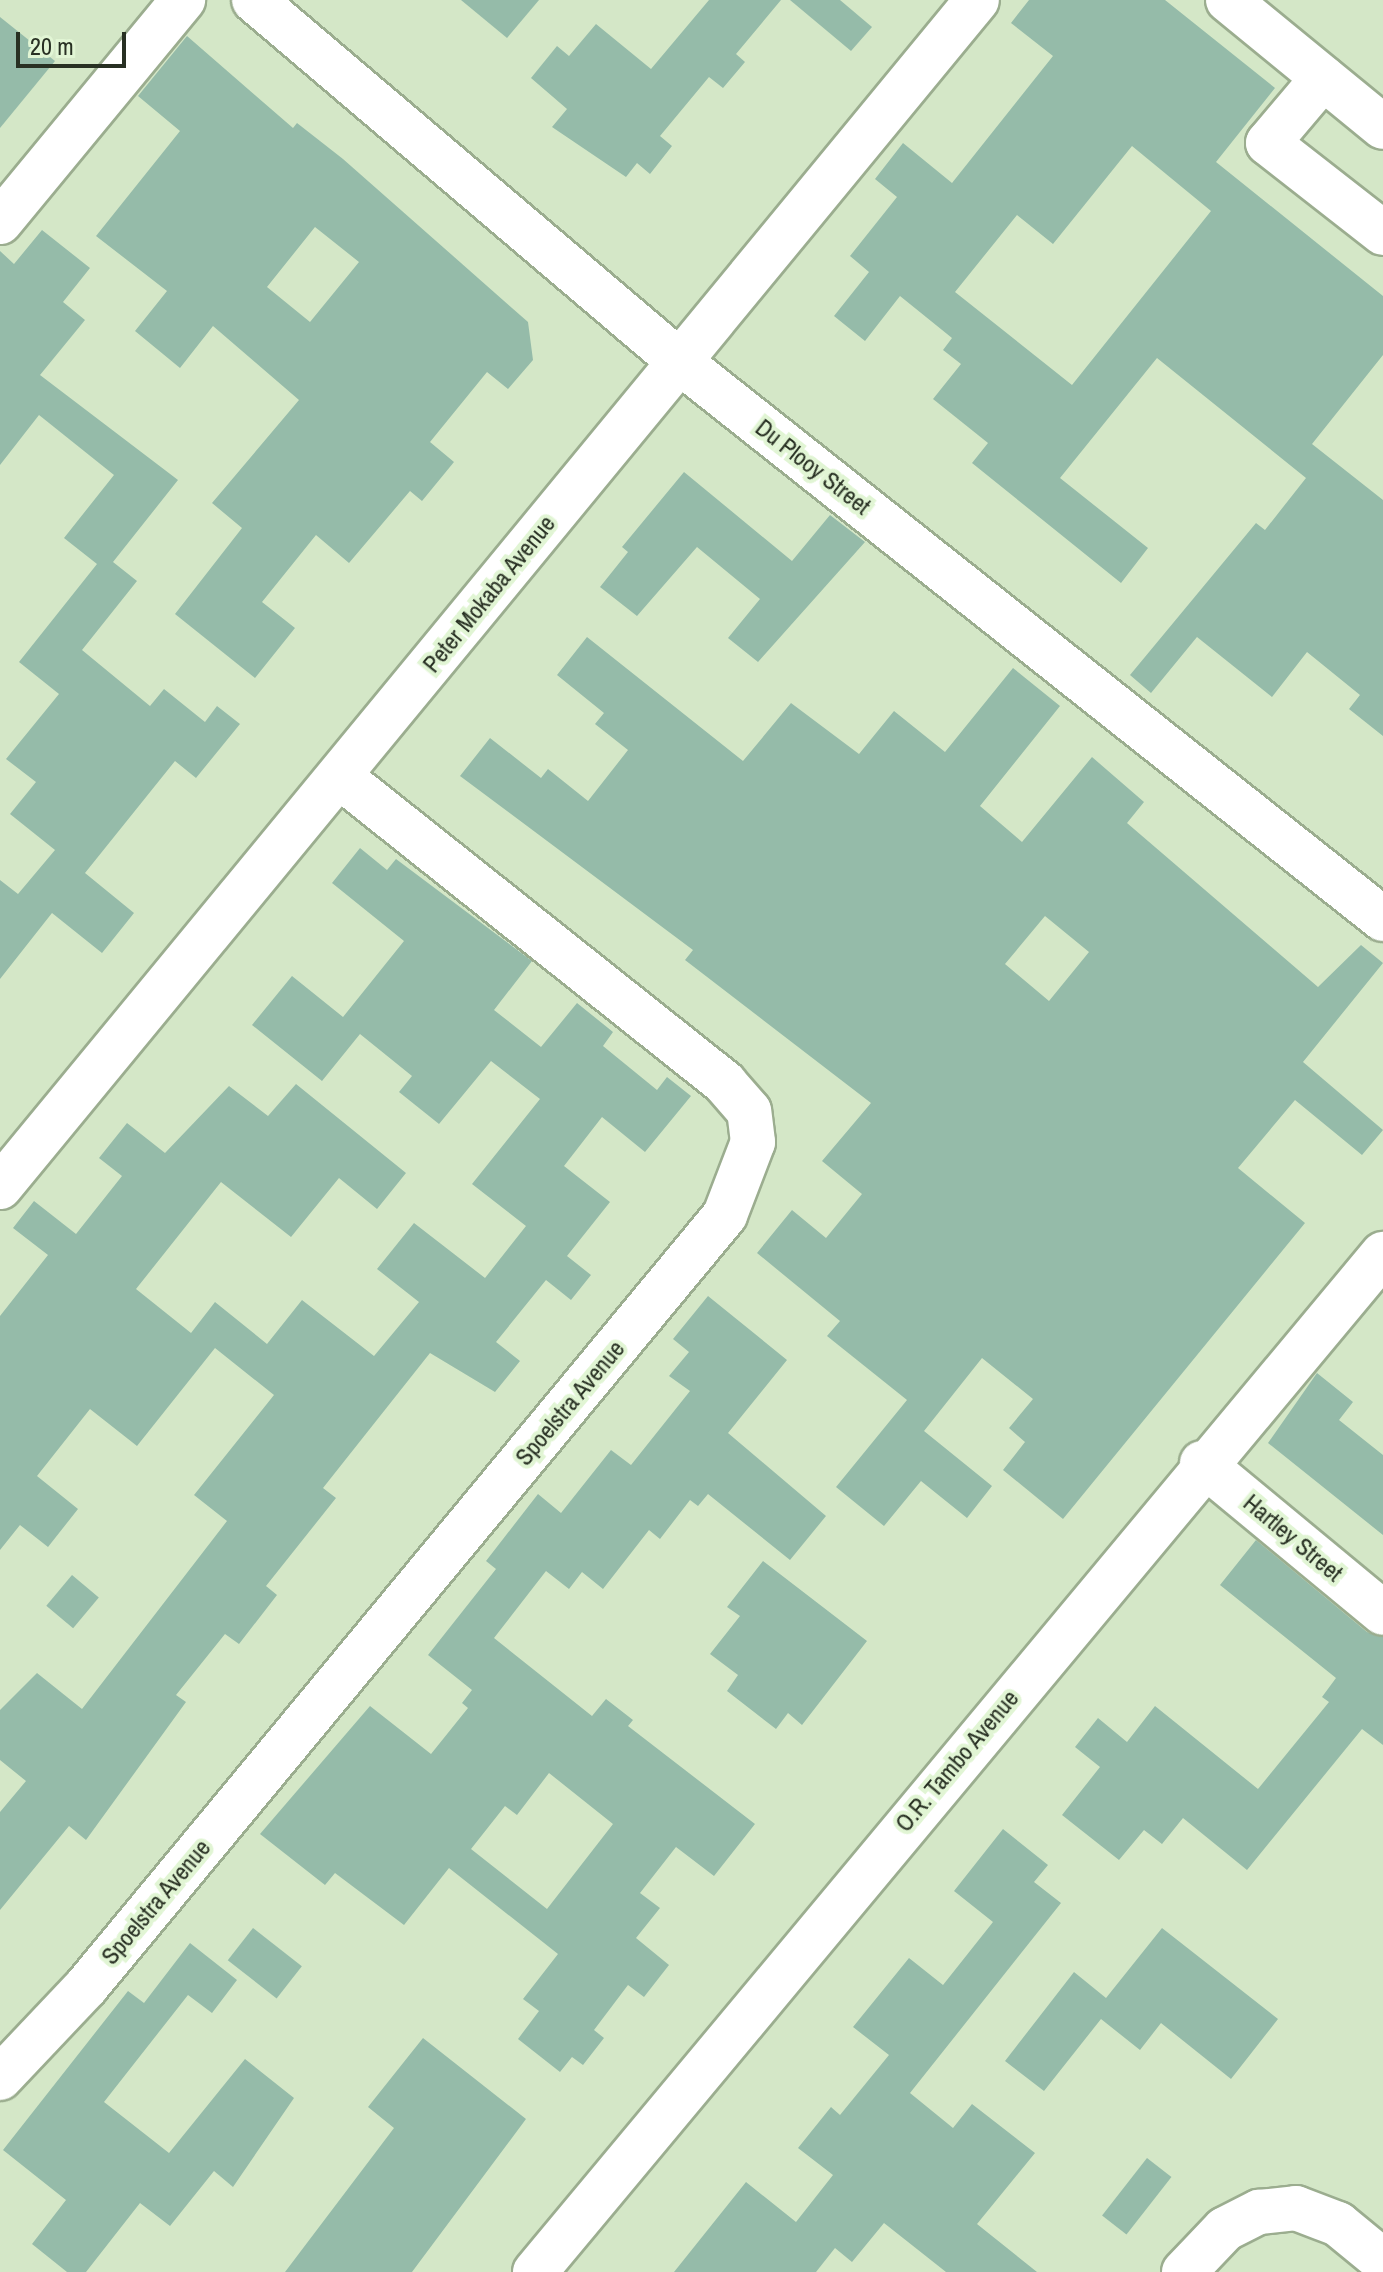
<!DOCTYPE html>
<html>
<head>
<meta charset="utf-8">
<style>
  body { margin:0 }
  #map { position:relative; width:1383px; height:2272px; overflow:hidden; background:#d4e7c7; font-family:"Archivo Narrow",sans-serif }
  div>[style] { position:absolute }
  .building>* { inset:0; background:#95bba9; transform-origin:0 0 }
  .roads { filter:drop-shadow(2px 0 #9bad8f) drop-shadow(-2px 0 #9bad8f) drop-shadow(0 2px #9bad8f) drop-shadow(0 -2px #9bad8f) }
  .minor>* { height:44px; margin:-22px; padding:0 22px; transform-origin:22px; border-radius:22px; background:#fff }
  span { translate:-50% -50%; white-space:nowrap; text-align:center; line-height:1.15; -webkit-text-stroke:8px #e1f5d4; paint-order:stroke }
  .street-label { font-size:24px; color:#283023 }
  .scale { position:absolute; left:16px; top:32px; width:110px; height:36px; box-sizing:border-box; border:4px solid #283023; border-top:0; padding-left:10px; font-size:24px; line-height:28px; white-space:nowrap; color:#283023; -webkit-text-stroke:6px #e1f5d4; paint-order:stroke }
</style>
</head>
<body>
<div id="map">
  <div class="building">
    <div style="clip-path:polygon(461px 0,539px 0,507px 38px)"></div>
    <div style="clip-path:polygon(709px 0,781px 0,736px 54px,745px 62px,723px 88px,709px 77px,660px 136px,672px 146px,650px 174px,637px 163px,626px 177px,552px 127px,567px 109px,531px 78px,557px 46px,569px 56px,596px 24px,651px 69px)"></div>
    <div style="clip-path:polygon(790px 0,840px 0,872px 27px,851px 51px)"></div>
    <div style="clip-path:polygon(evenodd,1029px 0,1165px 0,1275px 88px,1216px 162px,1383px 296px,1383px 355px,1312px 444px,1383px 500px,1383px 736px,1349px 709px,1360px 695px,1307px 652px,1272px 697px,1197px 637px,1151px 693px,1130px 675px,1256px 523px,1265px 530px,1306px 478px,1157px 358px,1060px 478px,1148px 548px,1121px 583px,972px 463px,988px 443px,933px 399px,961px 364px,943px 350px,952px 338px,900px 296px,865px 341px,834px 316px,869px 272px,850px 256px,897px 197px,875px 179px,903px 143px,952px 183px,1053px 56px,1011px 23px,1029px 0,1132px 146px,1211px 211px,1072px 385px,955px 292px,1017px 215px,1053px 244px,1132px 146px)"></div>
    <div style="clip-path:polygon(0 17px,55px 61px,0 128px)"></div>
    <div style="clip-path:polygon(evenodd,187px 36px,293px 128px,297px 123px,343px 159px,528px 322px,533px 360px,508px 389px,487px 372px,430px 442px,454px 462px,422px 501px,410px 491px,349px 563px,316px 535px,262px 602px,295px 628px,255px 678px,175px 614px,242px 528px,212px 503px,299px 400px,213px 326px,180px 368px,135px 331px,167px 291px,96px 236px,180px 131px,138px 96px,187px 36px,315px 227px,359px 262px,310px 322px,267px 287px,315px 227px)"></div>
    <div style="clip-path:polygon(42px 230px,90px 268px,63px 302px,85px 320px,40px 375px,178px 480px,113px 562px,137px 581px,82px 650px,150px 706px,164px 689px,205px 722px,217px 706px,240px 724px,196px 778px,175px 761px,85px 873px,134px 913px,102px 953px,52px 913px,0 979px,0 880px,18px 894px,55px 850px,10px 814px,36px 782px,6px 759px,59px 694px,19px 662px,97px 564px,64px 538px,114px 475px,39px 415px,0 465px,0 251px,14px 264px)"></div>
    <div style="clip-path:polygon(684px 472px,792px 561px,830px 515px,865px 542px,758px 662px,728px 638px,760px 599px,697px 547px,637px 616px,600px 587px,628px 552px,622px 547px)"></div>
    <div style="clip-path:polygon(evenodd,587px 637px,743px 761px,791px 703px,859px 754px,894px 711px,945px 752px,1013px 668px,1060px 706px,980px 806px,1022px 842px,1092px 757px,1144px 802px,1127px 823px,1318px 987px,1361px 945px,1383px 963px,1303px 1062px,1383px 1130px,1362px 1155px,1295px 1100px,1238px 1168px,1305px 1223px,1063px 1519px,1003px 1470px,1025px 1442px,1009px 1428px,1033px 1399px,982px 1358px,924px 1431px,992px 1486px,967px 1518px,921px 1481px,884px 1526px,836px 1487px,907px 1400px,827px 1336px,840px 1321px,757px 1253px,792px 1210px,826px 1238px,862px 1194px,822px 1161px,871px 1103px,685px 960px,693px 950px,460px 776px,490px 738px,541px 778px,548px 769px,588px 801px,628px 750px,595px 724px,604px 713px,557px 675px,587px 637px,1045px 916px,1089px 952px,1049px 1001px,1005px 964px,1045px 916px)"></div>
    <div style="clip-path:polygon(360px 848px,387px 870px,396px 859px,532px 961px,494px 1010px,541px 1047px,577px 1003px,613px 1032px,603px 1046px,657px 1090px,667px 1077px,691px 1096px,645px 1152px,602px 1117px,564px 1166px,610px 1202px,567px 1256px,591px 1275px,571px 1300px,546px 1280px,496px 1342px,520px 1361px,495px 1392px,430px 1353px,323px 1488px,336px 1498px,266px 1586px,277px 1595px,239px 1644px,225px 1634px,176px 1695px,186px 1702px,86px 1840px,69px 1826px,0 1910px,0 1812px,26px 1781px,0 1760px,0 1710px,37px 1673px,82px 1709px,227px 1521px,194px 1495px,274px 1395px,215px 1348px,137px 1446px,90px 1409px,37px 1476px,78px 1509px,48px 1547px,20px 1525px,0 1550px,0 1316px,48px 1255px,13px 1228px,34px 1201px,76px 1234px,122px 1176px,99px 1158px,127px 1123px,165px 1153px,229px 1086px,268px 1116px,296px 1084px,406px 1173px,377px 1209px,339px 1178px,291px 1237px,221px 1182px,136px 1289px,191px 1333px,215px 1302px,267px 1344px,302px 1300px,374px 1356px,419px 1302px,377px 1269px,414px 1223px,485px 1278px,526px 1226px,472px 1184px,540px 1099px,491px 1061px,439px 1124px,399px 1092px,412px 1076px,360px 1034px,322px 1081px,252px 1025px,292px 976px,343px 1017px,404px 941px,332px 883px)"></div>
    <div style="clip-path:polygon(evenodd,708px 1296px,787px 1360px,728px 1433px,826px 1516px,790px 1560px,708px 1494px,698px 1506px,690px 1500px,660px 1539px,649px 1530px,603px 1589px,582px 1572px,569px 1589px,546px 1571px,494px 1638px,592px 1716px,606px 1699px,633px 1720px,628px 1726px,755px 1824px,714px 1876px,676px 1847px,640px 1893px,660px 1908px,636px 1938px,669px 1965px,644px 1997px,628px 1985px,594px 2030px,604px 2038px,583px 2065px,572px 2057px,560px 2072px,518px 2039px,539px 2011px,523px 1999px,558px 1954px,449px 1868px,404px 1925px,335px 1873px,325px 1885px,260px 1834px,370px 1706px,431px 1754px,468px 1708px,462px 1703px,472px 1690px,428px 1655px,496px 1569px,486px 1561px,538px 1494px,561px 1513px,611px 1450px,631px 1465px,690px 1391px,669px 1376px,689px 1352px,673px 1339px,708px 1296px,549px 1773px,613px 1824px,547px 1909px,471px 1849px,505px 1806px,517px 1815px,549px 1773px)"></div>
    <div style="clip-path:polygon(1317px 1373px,1353px 1402px,1339px 1420px,1383px 1455px,1383px 1535px,1268px 1443px)"></div>
    <div style="clip-path:polygon(1256px 1540px,1367px 1632px,1383px 1637px,1383px 1745px,1362px 1729px,1247px 1870px,1183px 1818px,1162px 1844px,1144px 1830px,1119px 1860px,1062px 1815px,1100px 1767px,1075px 1747px,1098px 1718px,1127px 1742px,1155px 1706px,1258px 1789px,1329px 1702px,1322px 1697px,1336px 1678px,1220px 1585px)"></div>
    <div style="clip-path:polygon(763px 1561px,867px 1641px,802px 1725px,788px 1713px,776px 1729px,727px 1691px,738px 1675px,710px 1654px,740px 1616px,727px 1607px)"></div>
    <div style="left:72px;top:1575px;width:35px;height:40px;rotate:40deg"></div>
    <div style="clip-path:polygon(1003px 1829px,1048px 1865px,1034px 1882px,1061px 1903px,910px 2093px,953px 2128px,972px 2104px,1035px 2153px,977px 2224px,1037px 2272px,946px 2272px,884px 2223px,852px 2262px,835px 2248px,816px 2272px,674px 2272px,746px 2182px,796px 2222px,833px 2175px,798px 2148px,831px 2107px,840px 2115px,889px 2055px,853px 2027px,909px 1958px,943px 1985px,993px 1922px,954px 1891px)"></div>
    <div style="left:253px;top:1928px;width:62px;height:41px;rotate:38deg"></div>
    <div style="clip-path:polygon(1162px 1928px,1278px 2019px,1231px 2079px,1161px 2023px,1140px 2050px,1101px 2019px,1044px 2091px,1005px 2061px,1074px 1972px,1106px 1998px)"></div>
    <div style="clip-path:polygon(190px 1943px,237px 1980px,212px 2013px,188px 1995px,104px 2102px,169px 2153px,245px 2059px,294px 2098px,233px 2187px,214px 2171px,170px 2226px,140px 2203px,86px 2272px,67px 2272px,32px 2244px,66px 2200px,3px 2150px,128px 1991px,144px 2003px)"></div>
    <div style="clip-path:polygon(423px 2038px,526px 2119px,412px 2272px,285px 2272px,394px 2128px,368px 2107px)"></div>
    <div style="left:1147px;top:2158px;width:31px;height:73px;rotate:38deg"></div>
  </div>
  <div class="roads">
    <div class="minor">
      <div style="left:254px;top:0;width:559px;rotate:40.36deg"></div>
      <div style="left:680px;top:362px;width:897px;rotate:38.39deg"></div>
      <div style="left:1228px;top:0;width:200px;rotate:39.3deg"></div>
      <div style="left:1323px;top:78px;width:85px;rotate:130.2deg"></div>
      <div style="left:1268px;top:143px;width:146px;rotate:38deg"></div>
      <div style="left:0;top:222px;width:288px;rotate:-50.5deg"></div>
      <div style="left:0;top:1187px;width:1537px;rotate:-50.54deg"></div>
      <div style="left:1202px;top:1463px;width:235px;rotate:39.6deg"></div>
      <div style="left:0;top:2078px;width:125px;rotate:-46.6deg"></div>
      <div style="left:86px;top:1987px;width:1002px;rotate:-50.38deg"></div>
      <div style="left:725px;top:1215px;width:78px;rotate:-69deg"></div>
      <div style="left:753px;top:1142px;width:31px;rotate:-97deg"></div>
      <div style="left:749px;top:1111px;width:37px;rotate:-131deg"></div>
      <div style="left:725px;top:1083px;width:493px;rotate:-141.5deg"></div>
      <div style="left:535px;top:2272px;width:1325px;rotate:-50.21deg"></div>
      <div style="left:1184px;top:2272px;width:59px;rotate:-46.4deg"></div>
      <div style="left:1225px;top:2229px;width:38px;rotate:-27deg"></div>
      <div style="left:1259px;top:2212px;width:37px;rotate:-6deg"></div>
      <div style="left:1296px;top:2208px;width:45px;rotate:20.9deg"></div>
      <div style="left:1338px;top:2224px;width:58px;rotate:39.4deg"></div>
    </div>
  </div>
  <div class="street-label">
    <span style="left:813px;top:467px;rotate:38deg">Du Plooy Street</span>
    <span style="left:489px;top:594px;rotate:-51deg">Peter Mokaba Avenue</span>
    <span style="left:570px;top:1403px;rotate:-50deg">Spoelstra Avenue</span>
    <span style="left:1293px;top:1538px;rotate:40deg">Hartley Street</span>
    <span style="left:957px;top:1761px;rotate:-50deg">O.R. Tambo Avenue</span>
    <span style="left:156px;top:1902px;rotate:-50deg">Spoelstra Avenue</span>
  </div>
  <div class="scale">20 m</div>
</div>
</body>
</html>
